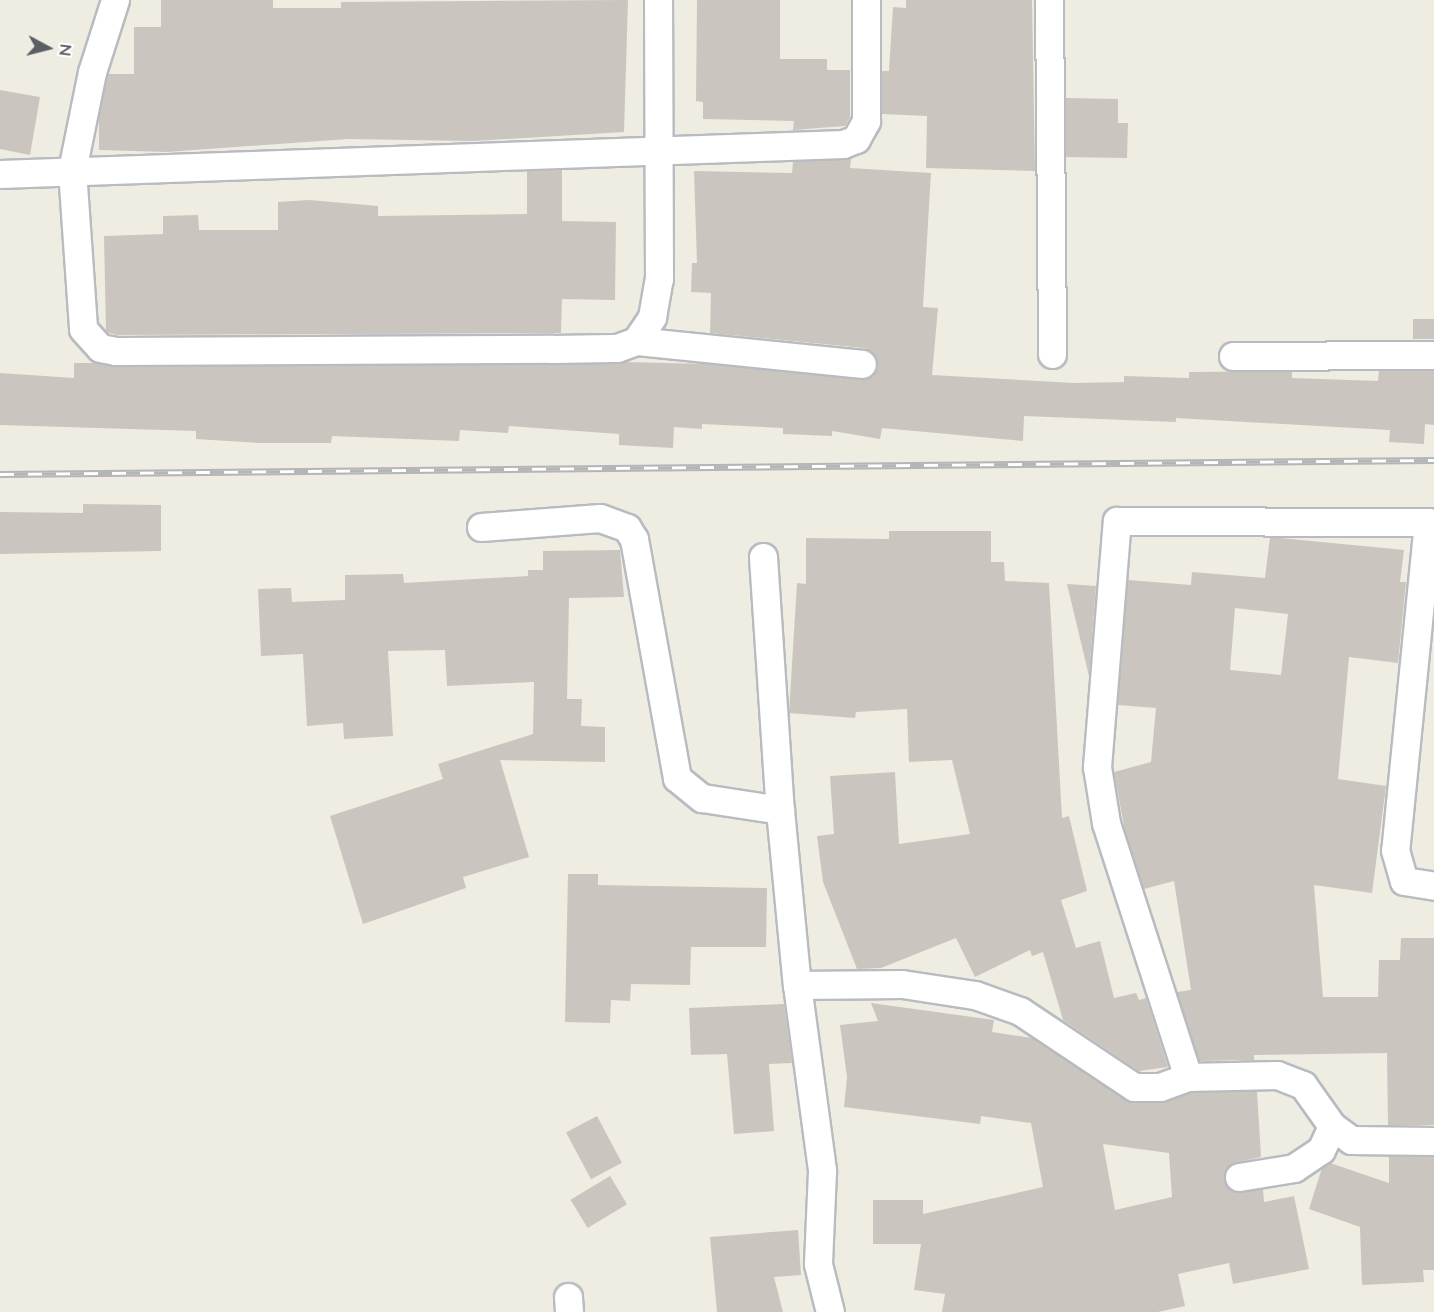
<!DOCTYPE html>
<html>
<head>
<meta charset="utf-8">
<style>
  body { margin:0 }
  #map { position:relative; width:1434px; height:1312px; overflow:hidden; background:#efece2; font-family:Lato,sans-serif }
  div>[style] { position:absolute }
  .building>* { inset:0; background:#cac6bf; transform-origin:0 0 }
  .roads { filter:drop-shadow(2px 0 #b8bbc0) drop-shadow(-2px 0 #b8bbc0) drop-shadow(0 2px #b8bbc0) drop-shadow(0 -2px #b8bbc0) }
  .street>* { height:27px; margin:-13.5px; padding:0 13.5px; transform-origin:13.5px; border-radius:13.5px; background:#fff }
  .rail>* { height:7px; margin-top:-3.5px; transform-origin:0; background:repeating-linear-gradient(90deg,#fff 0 14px,#b4b5b6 0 28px); box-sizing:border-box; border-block:2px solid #b4b5b6 }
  span { translate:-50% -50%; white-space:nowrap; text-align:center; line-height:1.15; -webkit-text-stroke:5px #fff; paint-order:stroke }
  .north { position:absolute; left:18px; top:18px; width:60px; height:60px; -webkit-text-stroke:4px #fff; paint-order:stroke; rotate:97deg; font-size:16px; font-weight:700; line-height:24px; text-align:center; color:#5b5f65 }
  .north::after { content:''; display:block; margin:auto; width:21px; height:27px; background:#5b5f65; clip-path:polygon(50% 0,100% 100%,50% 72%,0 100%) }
</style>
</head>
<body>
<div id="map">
  <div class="building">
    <div style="clip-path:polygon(161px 0,273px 0,273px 8px,341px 8px,341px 2px,628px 0,624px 132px,473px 141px,348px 139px,167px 152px,99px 150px,99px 116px,108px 74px,134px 74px,134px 27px,161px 27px)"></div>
    <div style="clip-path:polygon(697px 0,780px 0,780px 59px,827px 59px,827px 70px,850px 70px,850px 117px,845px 126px,793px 130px,794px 121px,703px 119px,703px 102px,696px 101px)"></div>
    <div style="clip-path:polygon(906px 0,1032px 0,1035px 171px,926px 168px,927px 116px,882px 114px,882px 71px,889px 71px,893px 7px,906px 8px)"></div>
    <div style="clip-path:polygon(0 90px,40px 97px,30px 155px,0 149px)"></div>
    <div style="clip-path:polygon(1066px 98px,1118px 99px,1118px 123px,1128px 123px,1127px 158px,1066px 157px)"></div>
    <div style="clip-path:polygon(851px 158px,850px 168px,931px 173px,923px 307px,938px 308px,932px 375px,1074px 383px,1124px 382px,1124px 376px,1189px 378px,1189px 372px,1292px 371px,1292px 378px,1378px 381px,1379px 371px,1434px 371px,1434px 425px,1425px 424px,1424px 444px,1389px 442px,1390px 430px,1176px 418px,1176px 422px,1024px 416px,1023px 441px,882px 428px,880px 439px,832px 431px,832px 436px,783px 434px,783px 428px,702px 424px,702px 429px,674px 427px,673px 448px,619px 445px,619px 434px,509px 426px,508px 433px,460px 430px,459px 441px,332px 436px,331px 443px,260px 443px,196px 439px,196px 431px,0 425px,0 373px,74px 378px,74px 363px,624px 362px,710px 364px,868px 379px,878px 365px,872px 352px,864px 348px,710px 333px,711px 293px,691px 292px,692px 263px,697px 263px,694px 171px,792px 173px,793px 162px)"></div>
    <div style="clip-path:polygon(562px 170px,562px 221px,616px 222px,615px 300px,562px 299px,561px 333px,117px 335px,106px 332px,104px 236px,163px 234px,163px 216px,198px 215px,199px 230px,278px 230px,278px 202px,309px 200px,378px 206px,378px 216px,527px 214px,527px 171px)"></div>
    <div style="left:1413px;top:319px;width:21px;height:20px"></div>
    <div style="clip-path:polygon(83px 504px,161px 505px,161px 551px,0 554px,0 512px,83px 513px)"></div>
    <div style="clip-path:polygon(889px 531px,991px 531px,991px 562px,1004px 562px,1005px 581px,1049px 583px,1062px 818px,1069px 816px,1087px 891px,1061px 900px,1076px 948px,1100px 941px,1114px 998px,1136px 993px,1139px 1000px,1146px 998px,1168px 1067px,1139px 1071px,1063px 1020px,1043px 952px,1032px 956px,1030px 950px,975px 977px,956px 938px,881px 968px,857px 969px,823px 882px,817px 836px,834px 834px,830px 776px,895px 772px,899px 844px,970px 834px,952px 760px,909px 762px,907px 709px,856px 712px,855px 718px,789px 713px,797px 583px,806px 584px,806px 538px,889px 539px)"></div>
    <div style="clip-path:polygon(evenodd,1270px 537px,1404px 550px,1400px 582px,1406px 582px,1398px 663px,1349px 657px,1338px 779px,1386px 786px,1372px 893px,1314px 885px,1323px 997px,1378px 997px,1379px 960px,1400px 960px,1401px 938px,1434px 938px,1434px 1125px,1388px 1125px,1387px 1053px,1254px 1055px,1254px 1060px,1199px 1061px,1177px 992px,1191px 990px,1174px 881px,1144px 889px,1125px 831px,1114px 772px,1151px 762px,1156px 708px,1118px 705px,1128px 580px,1191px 585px,1192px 572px,1265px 578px,1270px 537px,1235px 608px,1288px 614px,1281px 675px,1230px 670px,1235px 608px)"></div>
    <div style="clip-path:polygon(620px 550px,624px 597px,569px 598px,567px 699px,582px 699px,581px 726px,605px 727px,605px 762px,500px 760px,529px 857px,463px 877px,466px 888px,363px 924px,330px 816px,443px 779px,438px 764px,533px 734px,534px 682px,447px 686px,445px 650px,388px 651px,393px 736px,344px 739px,343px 723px,307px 726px,303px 654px,261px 656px,258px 589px,291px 588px,292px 602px,345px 600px,345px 575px,403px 574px,404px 583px,528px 576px,528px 570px,543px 570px,543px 551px)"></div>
    <div style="clip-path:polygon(1067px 584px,1096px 586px,1089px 676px)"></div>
    <div style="clip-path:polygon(568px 874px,598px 874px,598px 885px,767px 888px,766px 947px,691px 947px,690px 985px,631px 984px,630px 1001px,611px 1000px,610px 1023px,565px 1022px)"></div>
    <div style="clip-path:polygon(evenodd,871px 1003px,994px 1020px,992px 1032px,1032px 1038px,1133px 1103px,1165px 1102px,1191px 1093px,1257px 1091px,1261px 1157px,1230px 1164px,1224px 1180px,1234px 1192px,1263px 1189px,1264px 1202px,1294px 1196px,1309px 1269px,1233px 1284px,1229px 1263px,1178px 1274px,1185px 1306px,1158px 1312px,942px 1312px,945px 1294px,914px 1290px,921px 1244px,873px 1244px,873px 1200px,923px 1200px,923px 1214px,1043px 1187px,1031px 1123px,981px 1116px,980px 1124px,844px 1107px,847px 1077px,840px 1025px,878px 1021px,871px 1003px,1103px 1144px,1169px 1153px,1172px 1197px,1115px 1210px,1103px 1144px)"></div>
    <div style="clip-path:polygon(784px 1004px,792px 1063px,769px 1064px,774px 1131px,734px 1134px,727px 1054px,691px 1055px,689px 1008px)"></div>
    <div style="left:597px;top:1116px;width:53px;height:35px;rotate:62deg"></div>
    <div style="clip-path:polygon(1389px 1156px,1434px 1157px,1434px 1270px,1423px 1270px,1424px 1282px,1362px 1285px,1360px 1227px,1309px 1209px,1322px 1168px,1330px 1163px,1389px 1183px)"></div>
    <div style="left:610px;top:1176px;width:33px;height:46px;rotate:59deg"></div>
    <div style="clip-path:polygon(798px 1230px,801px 1275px,774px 1277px,783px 1312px,717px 1312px,710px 1237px)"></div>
  </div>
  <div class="roads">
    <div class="street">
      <div style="left:115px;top:0;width:76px;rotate:107.7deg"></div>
      <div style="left:92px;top:72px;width:100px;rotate:101.5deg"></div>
      <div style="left:72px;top:170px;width:159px;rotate:86deg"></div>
      <div style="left:83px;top:329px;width:25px;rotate:48deg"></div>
      <div style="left:100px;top:348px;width:15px;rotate:11deg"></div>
      <div style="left:115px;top:351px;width:437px;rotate:-0.3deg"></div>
      <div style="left:552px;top:349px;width:65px;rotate:-0.9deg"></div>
      <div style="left:617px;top:348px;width:20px;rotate:-20deg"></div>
      <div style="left:636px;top:341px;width:29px;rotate:-56deg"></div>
      <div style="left:652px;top:317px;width:39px;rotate:-80deg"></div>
      <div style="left:659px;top:279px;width:279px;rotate:-90.2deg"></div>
      <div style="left:1049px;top:0;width:354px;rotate:89.5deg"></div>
      <div style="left:0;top:174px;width:844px;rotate:-2.04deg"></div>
      <div style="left:843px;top:144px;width:14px;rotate:-21deg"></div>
      <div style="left:856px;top:139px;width:21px;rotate:-61deg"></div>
      <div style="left:866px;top:121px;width:121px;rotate:-90deg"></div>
      <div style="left:636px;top:341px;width:227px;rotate:5.8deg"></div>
      <div style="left:1233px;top:356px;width:201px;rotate:-0.3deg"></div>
      <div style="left:481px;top:527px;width:119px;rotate:-4.3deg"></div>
      <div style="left:600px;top:518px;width:29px;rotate:20deg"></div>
      <div style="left:627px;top:528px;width:13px;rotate:58deg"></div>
      <div style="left:634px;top:539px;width:243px;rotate:79.8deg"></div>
      <div style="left:677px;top:778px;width:32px;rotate:39deg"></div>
      <div style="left:702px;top:798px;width:79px;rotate:8.7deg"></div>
      <div style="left:763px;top:557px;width:254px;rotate:86.2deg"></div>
      <div style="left:780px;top:810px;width:176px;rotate:84.5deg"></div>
      <div style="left:797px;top:985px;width:188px;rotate:82.3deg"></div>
      <div style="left:822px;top:1171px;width:93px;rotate:92.5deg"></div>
      <div style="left:818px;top:1264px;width:49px;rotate:76deg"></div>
      <div style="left:797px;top:985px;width:105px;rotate:-0.5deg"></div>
      <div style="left:902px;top:984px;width:74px;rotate:8.6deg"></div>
      <div style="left:975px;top:995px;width:48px;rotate:19.6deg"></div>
      <div style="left:1020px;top:1011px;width:137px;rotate:33.7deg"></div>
      <div style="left:1134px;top:1087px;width:26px"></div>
      <div style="left:1160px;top:1087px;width:30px;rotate:-20deg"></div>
      <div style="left:1188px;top:1077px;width:89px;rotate:-1.3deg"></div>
      <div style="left:1277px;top:1075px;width:28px;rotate:21deg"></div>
      <div style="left:1303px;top:1085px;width:50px;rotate:54.7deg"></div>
      <div style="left:1332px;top:1126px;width:24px;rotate:36deg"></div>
      <div style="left:1351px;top:1140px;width:83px;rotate:0.7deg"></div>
      <div style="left:1188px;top:1077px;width:267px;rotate:-107.9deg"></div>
      <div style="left:1106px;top:823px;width:57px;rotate:-99.1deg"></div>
      <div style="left:1097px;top:767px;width:247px;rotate:-85.4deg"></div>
      <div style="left:1117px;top:521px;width:311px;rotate:0.2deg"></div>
      <div style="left:1428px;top:522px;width:330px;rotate:95.7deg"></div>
      <div style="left:1395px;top:850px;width:32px;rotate:74deg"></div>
      <div style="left:1404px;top:881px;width:30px;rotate:9deg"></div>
      <div style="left:1239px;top:1177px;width:56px;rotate:-9.3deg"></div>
      <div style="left:1294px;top:1168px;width:32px;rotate:-34deg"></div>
      <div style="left:1321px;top:1150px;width:26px;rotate:-65deg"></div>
      <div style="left:568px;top:1297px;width:15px;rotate:86deg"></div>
    </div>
  </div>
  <div class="rail">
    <div style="left:0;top:474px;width:1434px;rotate:-0.56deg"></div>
  </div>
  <div class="north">N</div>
</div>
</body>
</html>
